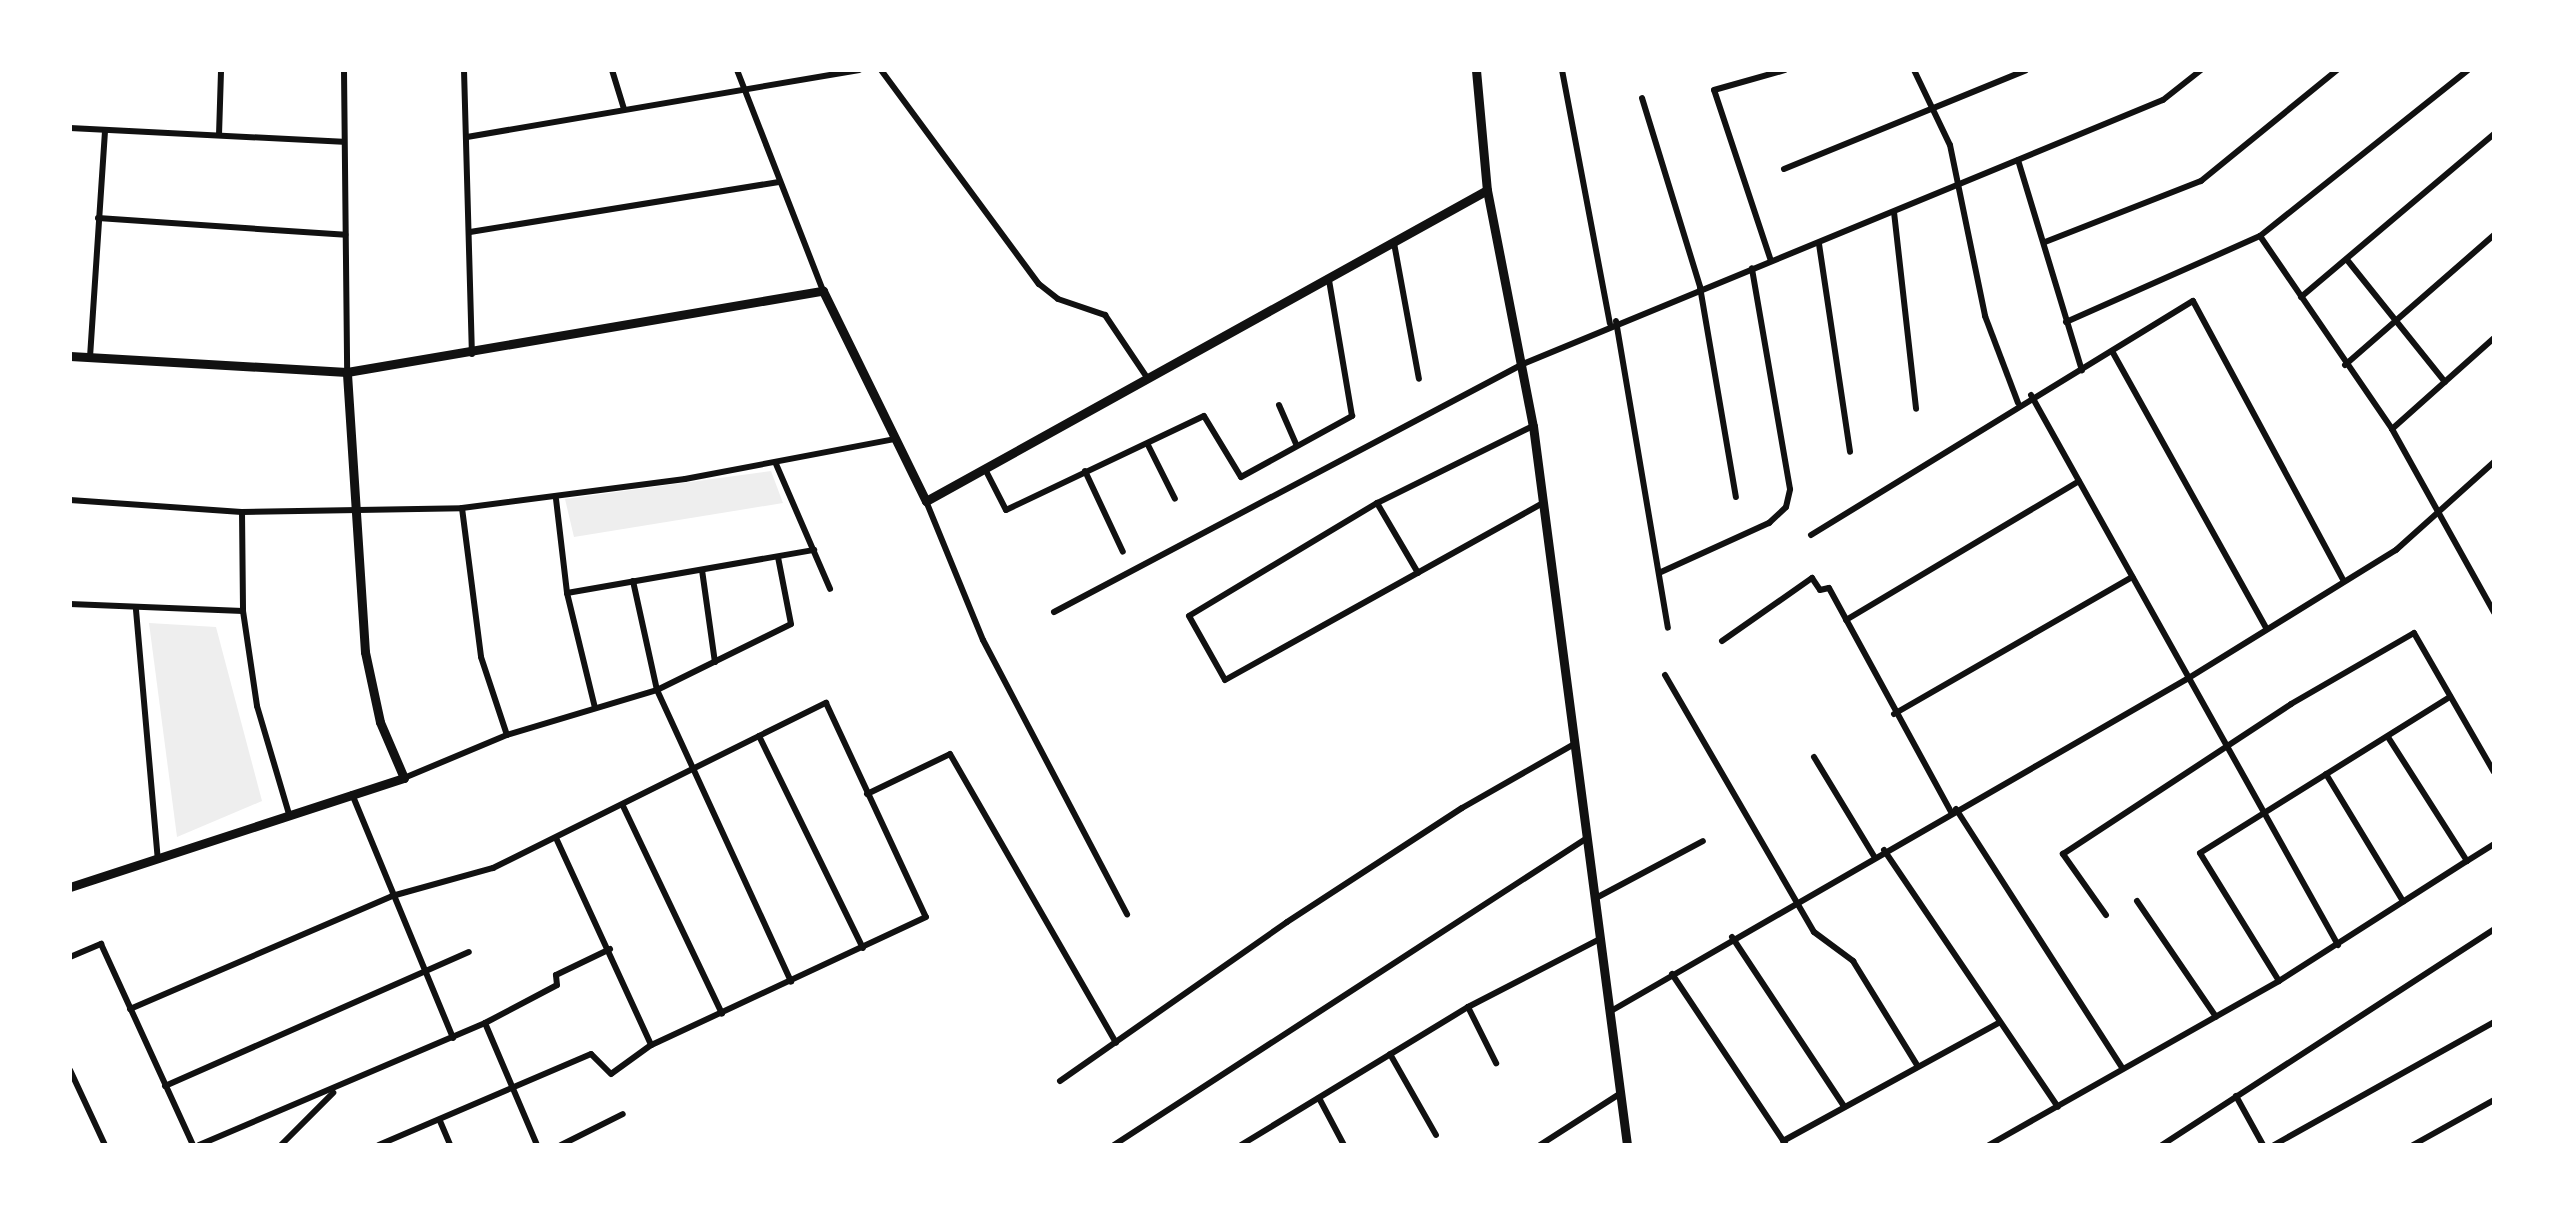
<!DOCTYPE html>
<html>
<head>
<meta charset="utf-8">
<style>
  body { margin:0 }
  #map { position:relative; width:2564px; height:1215px; overflow:hidden; background:#fff; font-family:"Libre Baskerville",serif }
  div>[style] { position:absolute }
  .green>* { inset:0; background:#eee }
  .minor>* { height:6px; margin:-3px; padding:0 3px; transform-origin:3px; border-radius:3px; background:#111 }
  .tertiary>* { height:9px; margin:-4.5px; padding:0 4.5px; transform-origin:4.5px; border-radius:4.5px; background:#111 }
  span { translate:-50% -50%; white-space:nowrap; text-align:center; line-height:1.15; -webkit-text-stroke:10px #fff; paint-order:stroke }
  .frame { position:absolute; inset:0; border:72px solid #fff; pointer-events:none }
</style>
</head>
<body>
<div id="map">
  <div class="green">
    <div style="clip-path:polygon(771px 471px,783px 503px,574px 537px,565px 499px)"></div>
    <div style="clip-path:polygon(149px 623px,216px 627px,262px 801px,177px 837px)"></div>
  </div>
  <div class="minor">
    <div style="left:344px;top:70px;width:302px;rotate:89.4deg"></div>
    <div style="left:464px;top:70px;width:284px;rotate:88.4deg"></div>
    <div style="left:612px;top:70px;width:41px;rotate:72.9deg"></div>
    <div style="left:737px;top:70px;width:237px;rotate:68.7deg"></div>
    <div style="left:881px;top:70px;width:266px;rotate:53.6deg"></div>
    <div style="left:1039px;top:284px;width:24px;rotate:38deg"></div>
    <div style="left:1058px;top:299px;width:50px;rotate:18.8deg"></div>
    <div style="left:1105px;top:315px;width:77px;rotate:56.1deg"></div>
    <div style="left:1562px;top:70px;width:258px;rotate:79.3deg"></div>
    <div style="left:1914px;top:70px;width:83px;rotate:64.4deg"></div>
    <div style="left:1950px;top:145px;width:175px;rotate:78.4deg"></div>
    <div style="left:1985px;top:316px;width:93px;rotate:69.2deg"></div>
    <div style="left:1642px;top:98px;width:198px;rotate:72.9deg"></div>
    <div style="left:1700px;top:287px;width:213px;rotate:80.3deg"></div>
    <div style="left:70px;top:128px;width:273px;rotate:2.9deg"></div>
    <div style="left:219px;top:135px;width:65px;rotate:-88.2deg"></div>
    <div style="left:467px;top:137px;width:398px;rotate:-9.7deg"></div>
    <div style="left:2018px;top:160px;width:220px;rotate:73.1deg"></div>
    <div style="left:1784px;top:169px;width:261px;rotate:-22.2deg"></div>
    <div style="left:1894px;top:212px;width:198px;rotate:83.6deg"></div>
    <div style="left:98px;top:218px;width:248px;rotate:3.9deg"></div>
    <div style="left:470px;top:232px;width:313px;rotate:-9.2deg"></div>
    <div style="left:2260px;top:236px;width:234px;rotate:55.6deg"></div>
    <div style="left:2392px;top:429px;width:210px;rotate:60.9deg"></div>
    <div style="left:2045px;top:242px;width:168px;rotate:-21.4deg"></div>
    <div style="left:2201px;top:181px;width:176px;rotate:-39.2deg"></div>
    <div style="left:1394px;top:243px;width:138px;rotate:79.6deg"></div>
    <div style="left:1819px;top:244px;width:210px;rotate:81.5deg"></div>
    <div style="left:1771px;top:261px;width:180px;rotate:-108.4deg"></div>
    <div style="left:1714px;top:90px;width:74px;rotate:-15.7deg"></div>
    <div style="left:2348px;top:261px;width:155px;rotate:51.3deg"></div>
    <div style="left:2301px;top:297px;width:253px;rotate:-40.2deg"></div>
    <div style="left:1616px;top:321px;width:311px;rotate:80.4deg"></div>
    <div style="left:2066px;top:322px;width:212px;rotate:-23.9deg"></div>
    <div style="left:2260px;top:236px;width:266px;rotate:-38.6deg"></div>
    <div style="left:2112px;top:351px;width:317px;rotate:60.9deg"></div>
    <div style="left:90px;top:357px;width:227px;rotate:-86.2deg"></div>
    <div style="left:2345px;top:365px;width:198px;rotate:-41.1deg"></div>
    <div style="left:2031px;top:395px;width:630px;rotate:60.83deg"></div>
    <div style="left:1279px;top:405px;width:43px;rotate:66.4deg"></div>
    <div style="left:1533px;top:426px;width:174px;rotate:153.7deg"></div>
    <div style="left:1377px;top:503px;width:219px;rotate:149deg"></div>
    <div style="left:1189px;top:616px;width:73px;rotate:60.6deg"></div>
    <div style="left:1225px;top:680px;width:364px;rotate:-29.1deg"></div>
    <div style="left:2392px;top:429px;width:137px;rotate:-41.7deg"></div>
    <div style="left:1148px;top:445px;width:60px;rotate:63.4deg"></div>
    <div style="left:776px;top:464px;width:136px;rotate:66.6deg"></div>
    <div style="left:985px;top:469px;width:46px;rotate:62.9deg"></div>
    <div style="left:1006px;top:510px;width:219px;rotate:-25.4deg"></div>
    <div style="left:1204px;top:416px;width:71px;rotate:58.8deg"></div>
    <div style="left:1241px;top:477px;width:127px;rotate:-28.8deg"></div>
    <div style="left:1352px;top:416px;width:138px;rotate:-99.6deg"></div>
    <div style="left:1085px;top:471px;width:89px;rotate:64.9deg"></div>
    <div style="left:556px;top:499px;width:95px;rotate:83.3deg"></div>
    <div style="left:567px;top:593px;width:118px;rotate:76.3deg"></div>
    <div style="left:70px;top:500px;width:172px;rotate:4deg"></div>
    <div style="left:242px;top:512px;width:220px;rotate:-1deg"></div>
    <div style="left:462px;top:508px;width:225px;rotate:-7.4deg"></div>
    <div style="left:685px;top:479px;width:213px;rotate:-10.8deg"></div>
    <div style="left:926px;top:501px;width:150px;rotate:67.7deg"></div>
    <div style="left:983px;top:640px;width:310px;rotate:62.3deg"></div>
    <div style="left:1377px;top:503px;width:81px;rotate:59.6deg"></div>
    <div style="left:462px;top:508px;width:150px;rotate:82.7deg"></div>
    <div style="left:481px;top:657px;width:82px;rotate:71.6deg"></div>
    <div style="left:242px;top:512px;width:99px;rotate:89.4deg"></div>
    <div style="left:243px;top:611px;width:96px;rotate:81.6deg"></div>
    <div style="left:257px;top:706px;width:113px;rotate:73.5deg"></div>
    <div style="left:1811px;top:535px;width:448px;rotate:-31.5deg"></div>
    <div style="left:2193px;top:301px;width:317px;rotate:61.7deg"></div>
    <div style="left:702px;top:570px;width:93px;rotate:82deg"></div>
    <div style="left:1661px;top:572px;width:119px;rotate:-24.4deg"></div>
    <div style="left:1769px;top:523px;width:23px;rotate:-43deg"></div>
    <div style="left:1786px;top:507px;width:18px;rotate:-77deg"></div>
    <div style="left:1790px;top:489px;width:224px;rotate:-99.8deg"></div>
    <div style="left:633px;top:581px;width:112px;rotate:77.6deg"></div>
    <div style="left:657px;top:690px;width:321px;rotate:65.3deg"></div>
    <div style="left:567px;top:593px;width:251px;rotate:-9.9deg"></div>
    <div style="left:70px;top:604px;width:173px;rotate:2.3deg"></div>
    <div style="left:136px;top:610px;width:251px;rotate:85deg"></div>
    <div style="left:1054px;top:612px;width:531px;rotate:-27.87deg"></div>
    <div style="left:1523px;top:364px;width:692px;rotate:-22.42deg"></div>
    <div style="left:2163px;top:100px;width:48px;rotate:-38.3deg"></div>
    <div style="left:1846px;top:620px;width:271px;rotate:-30.8deg"></div>
    <div style="left:1722px;top:641px;width:110px;rotate:-35deg"></div>
    <div style="left:1812px;top:578px;width:14px;rotate:56deg"></div>
    <div style="left:1820px;top:590px;width:9px;rotate:-13deg"></div>
    <div style="left:1829px;top:588px;width:255px;rotate:61.4deg"></div>
    <div style="left:1665px;top:675px;width:297px;rotate:59.9deg"></div>
    <div style="left:1814px;top:932px;width:49px;rotate:36.6deg"></div>
    <div style="left:1853px;top:961px;width:122px;rotate:58.4deg"></div>
    <div style="left:1894px;top:714px;width:275px;rotate:-29.9deg"></div>
    <div style="left:759px;top:736px;width:236px;rotate:63.9deg"></div>
    <div style="left:1814px;top:757px;width:116px;rotate:58.8deg"></div>
    <div style="left:2326px;top:774px;width:149px;rotate:58.8deg"></div>
    <div style="left:404px;top:778px;width:112px;rotate:-22.7deg"></div>
    <div style="left:507px;top:735px;width:157px;rotate:-16.7deg"></div>
    <div style="left:657px;top:690px;width:149px;rotate:-26.2deg"></div>
    <div style="left:791px;top:624px;width:68px;rotate:-101deg"></div>
    <div style="left:352px;top:794px;width:264px;rotate:67.5deg"></div>
    <div style="left:867px;top:794px;width:92px;rotate:-25.7deg"></div>
    <div style="left:950px;top:754px;width:333px;rotate:60.1deg"></div>
    <div style="left:623px;top:806px;width:230px;rotate:64.5deg"></div>
    <div style="left:1956px;top:809px;width:308px;rotate:57.3deg"></div>
    <div style="left:556px;top:838px;width:228px;rotate:65.3deg"></div>
    <div style="left:1884px;top:850px;width:310px;rotate:55.9deg"></div>
    <div style="left:2467px;top:861px;width:32px;rotate:-32deg"></div>
    <div style="left:1596px;top:898px;width:121px;rotate:-28deg"></div>
    <div style="left:2137px;top:901px;width:140px;rotate:55.7deg"></div>
    <div style="left:2106px;top:915px;width:75px;rotate:-125.2deg"></div>
    <div style="left:2063px;top:854px;width:273px;rotate:-33.3deg"></div>
    <div style="left:2291px;top:704px;width:142px;rotate:-30deg"></div>
    <div style="left:2414px;top:633px;width:160px;rotate:60.1deg"></div>
    <div style="left:1732px;top:937px;width:203px;rotate:56.5deg"></div>
    <div style="left:70px;top:957px;width:34px;rotate:-23deg"></div>
    <div style="left:101px;top:944px;width:221px;rotate:65.4deg"></div>
    <div style="left:1672px;top:974px;width:206px;rotate:56.3deg"></div>
    <div style="left:2279px;top:981px;width:150px;rotate:-121.7deg"></div>
    <div style="left:2200px;top:853px;width:295px;rotate:-32deg"></div>
    <div style="left:1468px;top:1007px;width:63px;rotate:63.4deg"></div>
    <div style="left:130px;top:1009px;width:285px;rotate:-23.3deg"></div>
    <div style="left:392px;top:896px;width:105px;rotate:-15.5deg"></div>
    <div style="left:493px;top:868px;width:372px;rotate:-26.4deg"></div>
    <div style="left:826px;top:703px;width:236px;rotate:65deg"></div>
    <div style="left:926px;top:917px;width:303px;rotate:155deg"></div>
    <div style="left:651px;top:1045px;width:49px;rotate:144.1deg"></div>
    <div style="left:611px;top:1074px;width:28px;rotate:-135deg"></div>
    <div style="left:591px;top:1054px;width:231px;rotate:156.8deg"></div>
    <div style="left:1611px;top:1011px;width:665px;rotate:-29.96deg"></div>
    <div style="left:2187px;top:679px;width:246px;rotate:-31.7deg"></div>
    <div style="left:2396px;top:550px;width:132px;rotate:-41.9deg"></div>
    <div style="left:485px;top:1023px;width:133px;rotate:66.9deg"></div>
    <div style="left:1390px;top:1054px;width:93px;rotate:60.4deg"></div>
    <div style="left:70px;top:1070px;width:83px;rotate:65deg"></div>
    <div style="left:1060px;top:1081px;width:277px;rotate:-35deg"></div>
    <div style="left:1287px;top:922px;width:209px;rotate:-33.1deg"></div>
    <div style="left:1462px;top:808px;width:129px;rotate:-29.7deg"></div>
    <div style="left:165px;top:1086px;width:332px;rotate:-23.8deg"></div>
    <div style="left:2236px;top:1096px;width:56px;rotate:61.1deg"></div>
    <div style="left:1319px;top:1098px;width:53px;rotate:62deg"></div>
    <div style="left:440px;top:1121px;width:26px;rotate:67deg"></div>
    <div style="left:1783px;top:1141px;width:247px;rotate:-28.7deg"></div>
    <div style="left:199px;top:1145px;width:311px;rotate:-23.1deg"></div>
    <div style="left:485px;top:1023px;width:81px;rotate:-27.8deg"></div>
    <div style="left:557px;top:985px;width:10px;rotate:-96deg"></div>
    <div style="left:556px;top:975px;width:60px;rotate:-25.7deg"></div>
    <div style="left:281px;top:1145px;width:74px;rotate:-45deg"></div>
    <div style="left:561px;top:1145px;width:69px;rotate:-26.6deg"></div>
    <div style="left:1114px;top:1145px;width:564px;rotate:-32.99deg"></div>
    <div style="left:1241px;top:1145px;width:266px;rotate:-31.3deg"></div>
    <div style="left:1468px;top:1007px;width:148px;rotate:-27.3deg"></div>
    <div style="left:1540px;top:1145px;width:96px;rotate:-32.7deg"></div>
    <div style="left:1989px;top:1145px;width:333px;rotate:-29.5deg"></div>
    <div style="left:2279px;top:981px;width:223px;rotate:-32.6deg"></div>
    <div style="left:2467px;top:861px;width:147px;rotate:-122.5deg"></div>
    <div style="left:2162px;top:1145px;width:396px;rotate:-33deg"></div>
    <div style="left:2274px;top:1145px;width:252px;rotate:-29.2deg"></div>
    <div style="left:2413px;top:1145px;width:93px;rotate:-29.1deg"></div>
  </div>
  <div class="tertiary">
    <div style="left:1476px;top:70px;width:121px;rotate:84.8deg"></div>
    <div style="left:1487px;top:190px;width:240px;rotate:79deg"></div>
    <div style="left:1533px;top:426px;width:725px;rotate:82.55deg"></div>
    <div style="left:70px;top:356px;width:277px;rotate:3.3deg"></div>
    <div style="left:347px;top:372px;width:483px;rotate:-9.7deg"></div>
    <div style="left:823px;top:291px;width:234px;rotate:63.9deg"></div>
    <div style="left:926px;top:501px;width:641px;rotate:-29deg"></div>
    <div style="left:70px;top:887px;width:351px;rotate:-18.1deg"></div>
    <div style="left:404px;top:778px;width:61px;rotate:-113.2deg"></div>
    <div style="left:380px;top:722px;width:72px;rotate:-102.1deg"></div>
    <div style="left:365px;top:652px;width:281px;rotate:-93.7deg"></div>
  </div>
  <div class="frame"></div>
</div>
</body>
</html>
